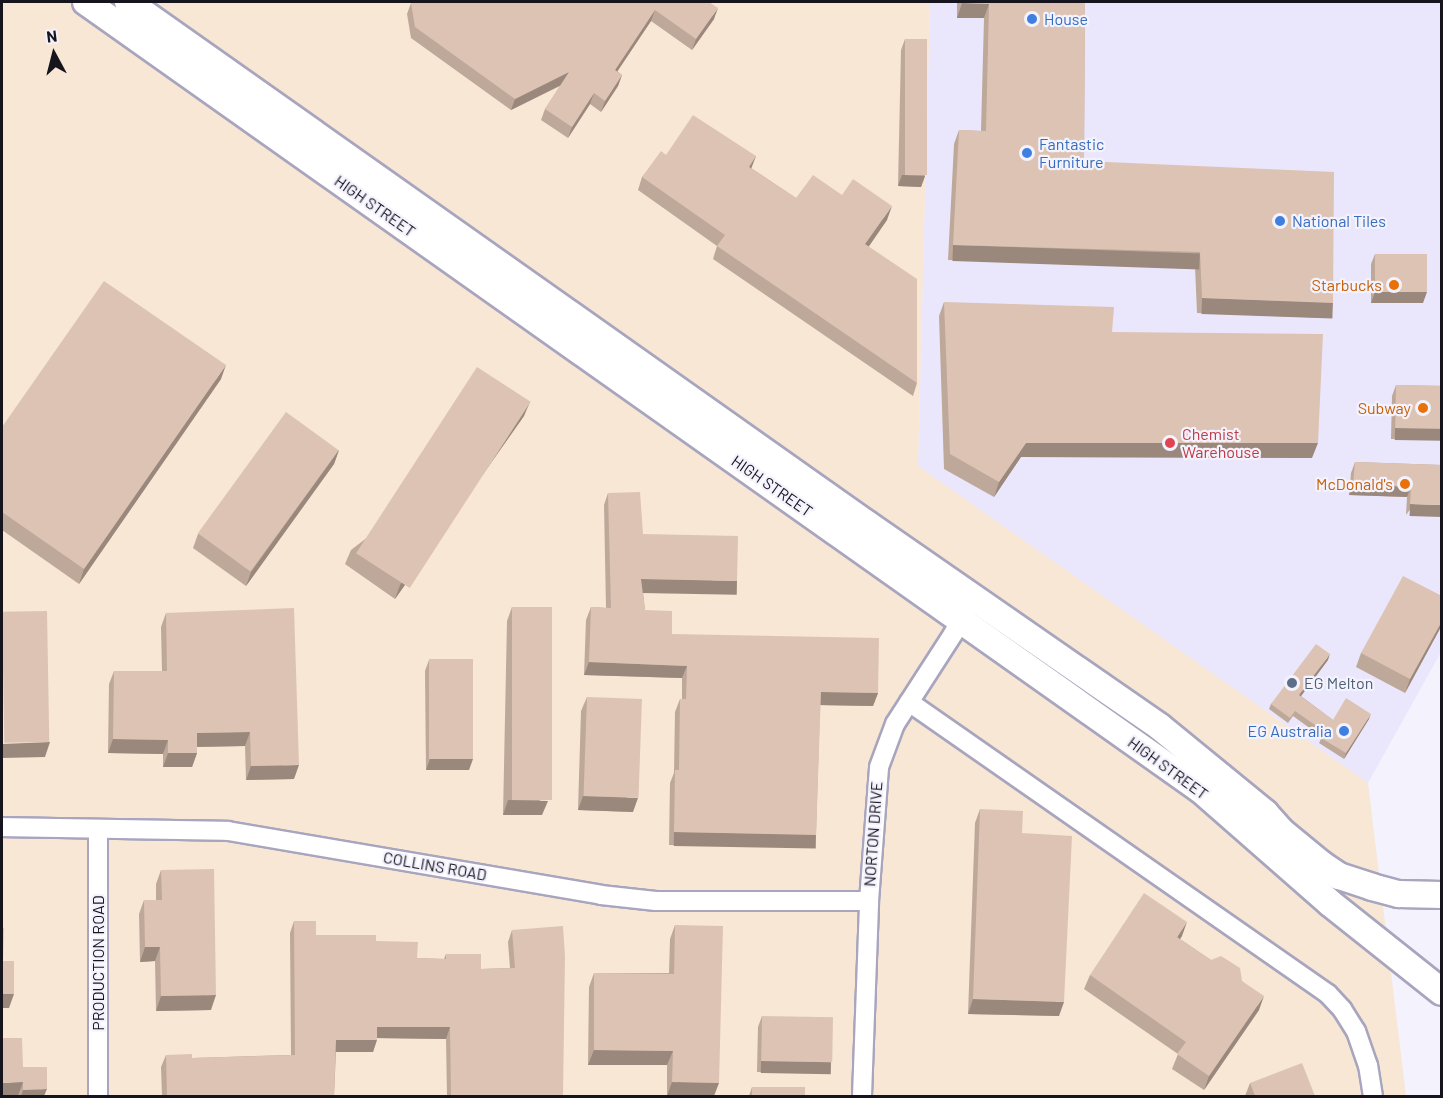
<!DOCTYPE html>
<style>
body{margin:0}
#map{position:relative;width:1443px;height:1098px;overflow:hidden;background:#f3f2fd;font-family:Barlow,sans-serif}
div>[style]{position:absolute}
.built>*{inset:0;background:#eae7fc}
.industrial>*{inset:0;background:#f7e7d4}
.roads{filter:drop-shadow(2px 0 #a8a5be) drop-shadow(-2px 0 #a8a5be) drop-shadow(0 2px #a8a5be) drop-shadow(0 -2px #a8a5be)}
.minor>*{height:18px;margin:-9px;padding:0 9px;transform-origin:9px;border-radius:9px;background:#fff}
.secondary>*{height:26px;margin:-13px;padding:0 13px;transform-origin:13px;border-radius:13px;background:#fff}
.wall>*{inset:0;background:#bea89a}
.shaded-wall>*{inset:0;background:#9b887d;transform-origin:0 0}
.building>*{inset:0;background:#ddc3b3;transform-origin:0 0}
.dots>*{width:16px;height:16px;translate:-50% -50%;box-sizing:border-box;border:3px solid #f3f2fd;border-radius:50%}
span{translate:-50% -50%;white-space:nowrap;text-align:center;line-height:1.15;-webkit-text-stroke:4.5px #f3f2fd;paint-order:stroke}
.shop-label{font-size:16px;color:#366cbe}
.left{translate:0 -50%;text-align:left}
.right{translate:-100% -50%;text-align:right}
.street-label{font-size:16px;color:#16151e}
.food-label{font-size:16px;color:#c56008}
.health-label{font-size:16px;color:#be3a42}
.service-label{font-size:16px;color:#4e5e75}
.frame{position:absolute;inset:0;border:3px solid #16151e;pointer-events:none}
.north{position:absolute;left:24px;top:24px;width:60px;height:60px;-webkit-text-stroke:4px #f3f2fd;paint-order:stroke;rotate:353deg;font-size:16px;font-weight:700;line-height:24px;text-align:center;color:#16151e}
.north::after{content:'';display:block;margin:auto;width:21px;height:27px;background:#16151e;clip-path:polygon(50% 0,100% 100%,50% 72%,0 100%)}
</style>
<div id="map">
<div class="built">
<i style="clip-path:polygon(930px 2px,1441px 2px,1441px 652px,1368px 783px,918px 466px)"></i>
</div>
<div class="industrial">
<i style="clip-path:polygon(2px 2px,930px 2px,918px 466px,1368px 783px,1406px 1096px,2px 1096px)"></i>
</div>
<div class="roads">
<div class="minor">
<i style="left:909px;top:702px;width:511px;rotate:34.87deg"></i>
<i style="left:1328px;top:994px;width:21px;rotate:47deg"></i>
<i style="left:1342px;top:1009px;width:26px;rotate:58deg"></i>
<i style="left:1356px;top:1031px;width:36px;rotate:71deg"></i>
<i style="left:1368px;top:1065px;width:31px;rotate:81deg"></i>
<i style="left:2px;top:827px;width:226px;rotate:1deg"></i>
<i style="left:228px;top:831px;width:378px;rotate:9.7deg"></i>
<i style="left:601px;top:895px;width:55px;rotate:6.2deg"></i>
<i style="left:656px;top:901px;width:213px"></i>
<i style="left:98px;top:1096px;width:266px;rotate:-90deg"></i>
<i style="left:862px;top:1096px;width:195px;rotate:-87.9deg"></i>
<i style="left:869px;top:901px;width:134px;rotate:-85.7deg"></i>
<i style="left:879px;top:767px;width:46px;rotate:-69.6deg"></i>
<i style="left:895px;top:724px;width:107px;rotate:-57.2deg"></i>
<i style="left:953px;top:634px;width:27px;rotate:-62deg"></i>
</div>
<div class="secondary">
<i style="left:86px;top:2px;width:1365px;rotate:35.25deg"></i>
<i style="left:1201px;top:790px;width:171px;rotate:41.2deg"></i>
<i style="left:1330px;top:903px;width:143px;rotate:38.5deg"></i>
<i style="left:128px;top:2px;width:905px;rotate:35.24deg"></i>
<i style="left:867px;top:524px;width:356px;rotate:34.7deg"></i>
<i style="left:1160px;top:727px;width:136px;rotate:39.3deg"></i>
<i style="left:1265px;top:813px;width:24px;rotate:48deg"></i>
<i style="left:1281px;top:831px;width:52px;rotate:39.5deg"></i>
<i style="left:1321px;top:864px;width:22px;rotate:34deg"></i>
<i style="left:1339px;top:876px;width:35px;rotate:18deg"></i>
<i style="left:1372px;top:887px;width:28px;rotate:15deg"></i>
<i style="left:1399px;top:894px;width:43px;rotate:1.3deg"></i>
</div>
</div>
<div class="wall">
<i style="clip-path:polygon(709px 2px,714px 19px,692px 50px,651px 21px,617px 71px,622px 75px,618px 86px,601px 112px,590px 104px,568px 138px,541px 120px,545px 109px,560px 86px,511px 110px,411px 38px,407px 14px,411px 3px)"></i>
<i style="clip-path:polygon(957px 2px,1085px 2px,1084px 161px,1333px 303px,1328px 318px,1197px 313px,1195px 267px,948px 260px,954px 144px,959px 130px,981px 131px,984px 18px,957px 18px)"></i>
<i style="clip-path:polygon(905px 39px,925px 176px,921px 187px,898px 186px,901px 50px)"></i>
<i style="clip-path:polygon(666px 155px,756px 156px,751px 168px,796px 198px,842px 195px,887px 220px,868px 246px,917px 383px,913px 396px,713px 259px,717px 246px,638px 190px,642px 177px)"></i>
<i style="clip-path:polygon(1375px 254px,1423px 303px,1371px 303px,1371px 264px)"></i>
<i style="clip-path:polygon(944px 302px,1112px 332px,1312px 458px,1021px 457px,994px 497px,944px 469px,939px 316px)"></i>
<i style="clip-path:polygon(221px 379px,79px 584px,2px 530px,2px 427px)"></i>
<i style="clip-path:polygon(1396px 385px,1442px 386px,1442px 440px,1391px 439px,1392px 396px)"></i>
<i style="clip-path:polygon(524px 416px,395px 599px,345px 564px,351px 550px)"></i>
<i style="clip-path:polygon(339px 450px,334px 464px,246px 586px,193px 548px,198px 534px)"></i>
<i style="clip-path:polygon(1355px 462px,1442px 465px,1406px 515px,1407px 497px,1349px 495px,1351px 473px)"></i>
<i style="clip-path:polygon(608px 493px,643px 534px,733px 594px,643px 592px,645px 610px,672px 634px,878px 693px,873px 706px,820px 705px,816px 835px,812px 847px,669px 845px,670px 783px,674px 773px,675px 712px,680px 699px,682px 699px,682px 678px,584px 675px,586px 620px,591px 607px,606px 608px,604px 505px)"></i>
<i style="clip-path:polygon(1442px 596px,1442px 625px,1405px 693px,1356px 667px,1361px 653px)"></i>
<i style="clip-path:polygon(512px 607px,542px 815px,503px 815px,507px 621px)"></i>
<i style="clip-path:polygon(166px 613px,294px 779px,246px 780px,245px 746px,197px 747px,197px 753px,192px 767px,163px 767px,163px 754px,108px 753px,109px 684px,114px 671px,162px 671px,161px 627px)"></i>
<i style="clip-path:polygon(429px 660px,469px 770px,426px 770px,425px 671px)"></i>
<i style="clip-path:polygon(1328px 660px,1301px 696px,1333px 720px,1369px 719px,1344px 759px,1319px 743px,1322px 737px,1293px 716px,1288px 723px,1269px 709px,1271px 704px)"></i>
<i style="clip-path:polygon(587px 697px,633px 812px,578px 810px,581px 711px)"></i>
<i style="clip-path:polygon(980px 809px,1022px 833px,1059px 1016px,968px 1014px,975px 823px)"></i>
<i style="clip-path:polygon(161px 870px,211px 1010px,156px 1011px,155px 961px,140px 962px,139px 914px,144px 900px,156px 900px,156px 884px)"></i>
<i style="clip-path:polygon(294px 921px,316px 935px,376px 941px,417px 958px,444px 959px,446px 954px,481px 969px,510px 968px,508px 942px,512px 930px,563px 1096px,447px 1096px,446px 1039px,377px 1038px,373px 1052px,336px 1052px,334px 1096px,162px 1096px,161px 1067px,166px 1055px,192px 1058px,291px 1055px,290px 933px)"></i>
<i style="clip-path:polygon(675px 925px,719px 1083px,667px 1096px,667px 1065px,588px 1065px,589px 987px,594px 973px,669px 973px,670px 939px)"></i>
<i style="clip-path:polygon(1182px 936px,1180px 939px,1242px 981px,1259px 1010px,1204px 1090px,1172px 1069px,1178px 1054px,1084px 989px,1090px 975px)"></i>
<i style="clip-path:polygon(762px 1016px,831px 1062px,827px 1073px,757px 1072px,758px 1027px)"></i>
<i style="clip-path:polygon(23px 1067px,44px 1096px,2px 1096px)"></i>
<i style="clip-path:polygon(1250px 1083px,1315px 1096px,1245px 1096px)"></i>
<i style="clip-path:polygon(752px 1087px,805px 1096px,749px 1096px)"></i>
</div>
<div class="shaded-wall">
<i style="clip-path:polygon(962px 3px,989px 4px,984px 18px,957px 18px)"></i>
<i style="clip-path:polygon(718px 8px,714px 19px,692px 50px,696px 39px)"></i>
<i style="clip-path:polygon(655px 10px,651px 21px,611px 81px,615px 70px)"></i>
<i style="clip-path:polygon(569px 72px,565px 83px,511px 110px,515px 99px)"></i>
<i style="clip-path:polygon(622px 75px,618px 86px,601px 112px,605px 101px)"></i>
<i style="clip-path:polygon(594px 93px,590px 104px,568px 138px,572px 127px)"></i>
<i style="clip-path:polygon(756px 156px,751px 169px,749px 167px)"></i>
<i style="clip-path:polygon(902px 175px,925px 176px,921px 187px,898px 186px)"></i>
<i style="clip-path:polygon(892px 206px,887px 220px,861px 258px,865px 244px)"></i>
<i style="left:953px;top:245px;width:247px;height:16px;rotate:2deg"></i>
<i style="clip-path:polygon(1375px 292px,1427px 292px,1423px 303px,1371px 303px)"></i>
<i style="left:1202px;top:298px;width:131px;height:16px;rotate:2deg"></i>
<i style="clip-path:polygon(226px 365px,221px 379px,79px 584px,84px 569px)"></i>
<i style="clip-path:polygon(530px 402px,524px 416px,395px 599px,400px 585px)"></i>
<i style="left:1395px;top:428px;width:47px;height:12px;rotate:1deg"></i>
<i style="clip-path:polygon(1026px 443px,1318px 443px,1312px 458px,1021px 457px,994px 497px,999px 482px)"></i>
<i style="clip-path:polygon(339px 450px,334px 464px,246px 586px,251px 572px)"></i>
<i style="clip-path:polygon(1353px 484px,1411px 487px,1407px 497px,1349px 495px)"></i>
<i style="left:1410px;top:504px;width:32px;height:12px;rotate:2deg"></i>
<i style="left:641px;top:579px;width:96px;height:14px;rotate:1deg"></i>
<i style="clip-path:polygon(1442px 621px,1442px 625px,1405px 693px,1410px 679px)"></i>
<i style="clip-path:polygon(1330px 654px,1328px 660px,1298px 700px,1299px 695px)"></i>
<i style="clip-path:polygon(589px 662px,687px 666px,682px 678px,584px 675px)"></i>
<i style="clip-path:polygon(821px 692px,878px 693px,873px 706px,816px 705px)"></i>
<i style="clip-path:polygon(1371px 714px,1369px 719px,1344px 759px,1346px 753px)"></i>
<i style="clip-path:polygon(250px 732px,245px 746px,192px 747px,197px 733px)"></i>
<i style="clip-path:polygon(113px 739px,168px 740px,163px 754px,108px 753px)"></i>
<i style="clip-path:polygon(50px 742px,45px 757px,2px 758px,2px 744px)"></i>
<i style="clip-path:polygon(168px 753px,197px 753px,192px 767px,163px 767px)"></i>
<i style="clip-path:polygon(430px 759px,473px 759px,469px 770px,426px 770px)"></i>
<i style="clip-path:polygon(299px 765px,294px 779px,246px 780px,251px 766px)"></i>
<i style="clip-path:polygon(583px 796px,638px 798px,633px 812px,578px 810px)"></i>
<i style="clip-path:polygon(508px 800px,548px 801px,542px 815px,503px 815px)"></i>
<i style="left:674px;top:832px;width:142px;height:14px;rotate:1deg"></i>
<i style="clip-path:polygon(1187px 922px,1182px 936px,1172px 951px,1177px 937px)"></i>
<i style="clip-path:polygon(145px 947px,160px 947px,155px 961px,140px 962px)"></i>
<i style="clip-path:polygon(2px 994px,14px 994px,9px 1008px,2px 1008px)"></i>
<i style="clip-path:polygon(216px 995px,211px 1010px,156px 1011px,161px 996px)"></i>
<i style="clip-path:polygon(1264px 996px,1259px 1010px,1204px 1090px,1209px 1076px)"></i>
<i style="clip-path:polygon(973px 999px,1064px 1002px,1059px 1016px,968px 1014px)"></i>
<i style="clip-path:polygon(377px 1027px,450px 1027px,446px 1039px,373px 1038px)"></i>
<i style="clip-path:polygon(336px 1040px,377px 1040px,373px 1052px,331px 1052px)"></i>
<i style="clip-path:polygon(594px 1050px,673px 1051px,667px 1065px,588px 1065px)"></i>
<i style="left:761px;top:1061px;width:70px;height:12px;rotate:1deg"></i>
<i style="clip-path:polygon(23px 1082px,18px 1096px,2px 1096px,2px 1083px)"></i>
<i style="clip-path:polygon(672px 1082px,719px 1083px,714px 1096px,667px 1096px)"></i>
<i style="clip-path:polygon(47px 1089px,44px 1096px,21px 1096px,23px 1090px)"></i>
</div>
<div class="building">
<i style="clip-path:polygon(412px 2px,709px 2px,718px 8px,696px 39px,655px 10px,615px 70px,622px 75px,605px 101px,594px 93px,572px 127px,545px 109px,569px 72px,515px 99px,415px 27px,411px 3px)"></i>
<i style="clip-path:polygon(962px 2px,1085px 2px,1084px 161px,1334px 172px,1333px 303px,1202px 298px,1200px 252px,953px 245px,959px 130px,986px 131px,989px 4px,962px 3px)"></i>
<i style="left:905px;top:39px;width:22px;height:136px"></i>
<i style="clip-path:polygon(693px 115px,756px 156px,749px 167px,796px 198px,813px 175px,842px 195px,853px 179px,892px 206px,865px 244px,917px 279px,917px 383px,717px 246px,725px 235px,642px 177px,661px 151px,666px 155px)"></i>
<i style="left:1375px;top:254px;width:52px;height:38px"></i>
<i style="clip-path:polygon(104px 281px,226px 365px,84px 569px,2px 512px,2px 427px)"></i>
<i style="clip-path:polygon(944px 302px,1114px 307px,1112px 332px,1323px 334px,1318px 443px,1026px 443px,999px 482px,950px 454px)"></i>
<i style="left:477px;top:367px;width:64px;height:222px;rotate:33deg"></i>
<i style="left:1396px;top:385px;width:46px;height:43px;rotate:1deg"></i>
<i style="left:286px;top:412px;width:65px;height:150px;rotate:36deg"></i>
<i style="clip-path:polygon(1355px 462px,1442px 465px,1442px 505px,1410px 504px,1411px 487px,1353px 484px)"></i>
<i style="clip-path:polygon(640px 492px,643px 534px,738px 536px,737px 581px,641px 579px,645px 610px,672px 611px,672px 634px,879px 638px,878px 693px,821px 692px,816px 835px,674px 832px,675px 770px,679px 770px,680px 699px,686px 699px,687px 666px,589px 662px,591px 607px,611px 608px,608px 493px)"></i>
<i style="clip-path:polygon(1403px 576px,1442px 596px,1442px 621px,1410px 679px,1361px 653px)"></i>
<i style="left:512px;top:607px;width:40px;height:193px"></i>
<i style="clip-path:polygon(294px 608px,299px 765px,251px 766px,250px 732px,197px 733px,197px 753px,168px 753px,168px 740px,113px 739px,114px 671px,167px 671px,166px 613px)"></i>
<i style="left:47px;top:611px;width:131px;height:45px;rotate:89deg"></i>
<i style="clip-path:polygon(1316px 644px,1330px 654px,1299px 695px,1333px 720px,1346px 698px,1371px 714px,1346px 753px,1321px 738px,1325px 732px,1295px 711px,1290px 718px,1271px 704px)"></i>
<i style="left:473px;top:659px;width:100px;height:44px;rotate:90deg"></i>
<i style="left:587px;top:697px;width:55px;height:99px;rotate:2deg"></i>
<i style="clip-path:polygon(980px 809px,1023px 811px,1022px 833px,1072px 836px,1064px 1002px,973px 999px)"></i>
<i style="clip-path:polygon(214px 869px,216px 995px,161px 996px,160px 947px,145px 947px,144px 900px,162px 900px,161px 870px)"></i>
<i style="clip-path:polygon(1144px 893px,1187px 922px,1177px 937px,1211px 960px,1221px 956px,1240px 968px,1242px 981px,1264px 996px,1209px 1076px,1177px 1054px,1186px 1042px,1090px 975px)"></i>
<i style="clip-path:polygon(294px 921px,316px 921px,316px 935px,376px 935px,376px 941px,418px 942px,417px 958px,446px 959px,446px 954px,481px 954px,481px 969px,515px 968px,512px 930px,563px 926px,565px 956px,563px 1096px,451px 1096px,450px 1027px,377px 1027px,377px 1040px,336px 1040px,334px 1096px,167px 1096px,166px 1055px,192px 1054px,192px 1058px,295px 1055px)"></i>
<i style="clip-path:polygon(675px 925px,723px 926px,719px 1083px,672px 1082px,673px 1051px,594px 1050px,594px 973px,674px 974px)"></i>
<i style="clip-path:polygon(2px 928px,4px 928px,3px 961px,14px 961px,14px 994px,2px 994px)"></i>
<i style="left:762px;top:1016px;width:71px;height:45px;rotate:1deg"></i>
<i style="clip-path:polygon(2px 1038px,22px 1038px,23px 1067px,47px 1067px,47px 1089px,23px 1090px,23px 1082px,2px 1083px)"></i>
<i style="clip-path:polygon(1302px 1063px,1315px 1096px,1255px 1096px,1250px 1083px)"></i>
<i style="left:752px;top:1087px;width:53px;height:9px"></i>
</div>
<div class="dots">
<i style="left:1032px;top:19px;background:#3f7fe0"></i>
<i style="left:1027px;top:153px;background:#3f7fe0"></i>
<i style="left:1280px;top:221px;background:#3f7fe0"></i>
<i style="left:1394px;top:285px;background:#e8710a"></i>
<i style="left:1423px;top:408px;background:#e8710a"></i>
<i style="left:1170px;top:443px;background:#e0444e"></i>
<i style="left:1405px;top:484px;background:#e8710a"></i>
<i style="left:1292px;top:683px;background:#5c6f8a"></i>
<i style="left:1344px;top:731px;background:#3f7fe0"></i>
</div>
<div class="shop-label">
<span class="left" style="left:1044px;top:19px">House</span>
<span class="left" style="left:1039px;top:153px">Fantastic<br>Furniture</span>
<span class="left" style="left:1292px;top:221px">National Tiles</span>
<span class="right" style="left:1332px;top:731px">EG Australia</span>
</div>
<div class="street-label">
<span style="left:375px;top:206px;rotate:35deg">HIGH STREET</span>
<span style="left:772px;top:486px;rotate:35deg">HIGH STREET</span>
<span style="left:1168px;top:768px;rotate:36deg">HIGH STREET</span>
<span style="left:873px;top:834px;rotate:-86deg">NORTON DRIVE</span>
<span style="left:435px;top:866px;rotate:10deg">COLLINS ROAD</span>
<span style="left:98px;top:963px;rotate:-90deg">PRODUCTION ROAD</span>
</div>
<div class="food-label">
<span class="right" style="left:1382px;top:285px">Starbucks</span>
<span class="right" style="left:1411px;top:408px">Subway</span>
<span class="right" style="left:1393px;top:484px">McDonald's</span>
</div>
<div class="health-label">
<span class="left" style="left:1182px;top:443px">Chemist<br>Warehouse</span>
</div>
<div class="service-label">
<span class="left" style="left:1304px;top:683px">EG Melton</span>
</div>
<div class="frame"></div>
<div class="north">N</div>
</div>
